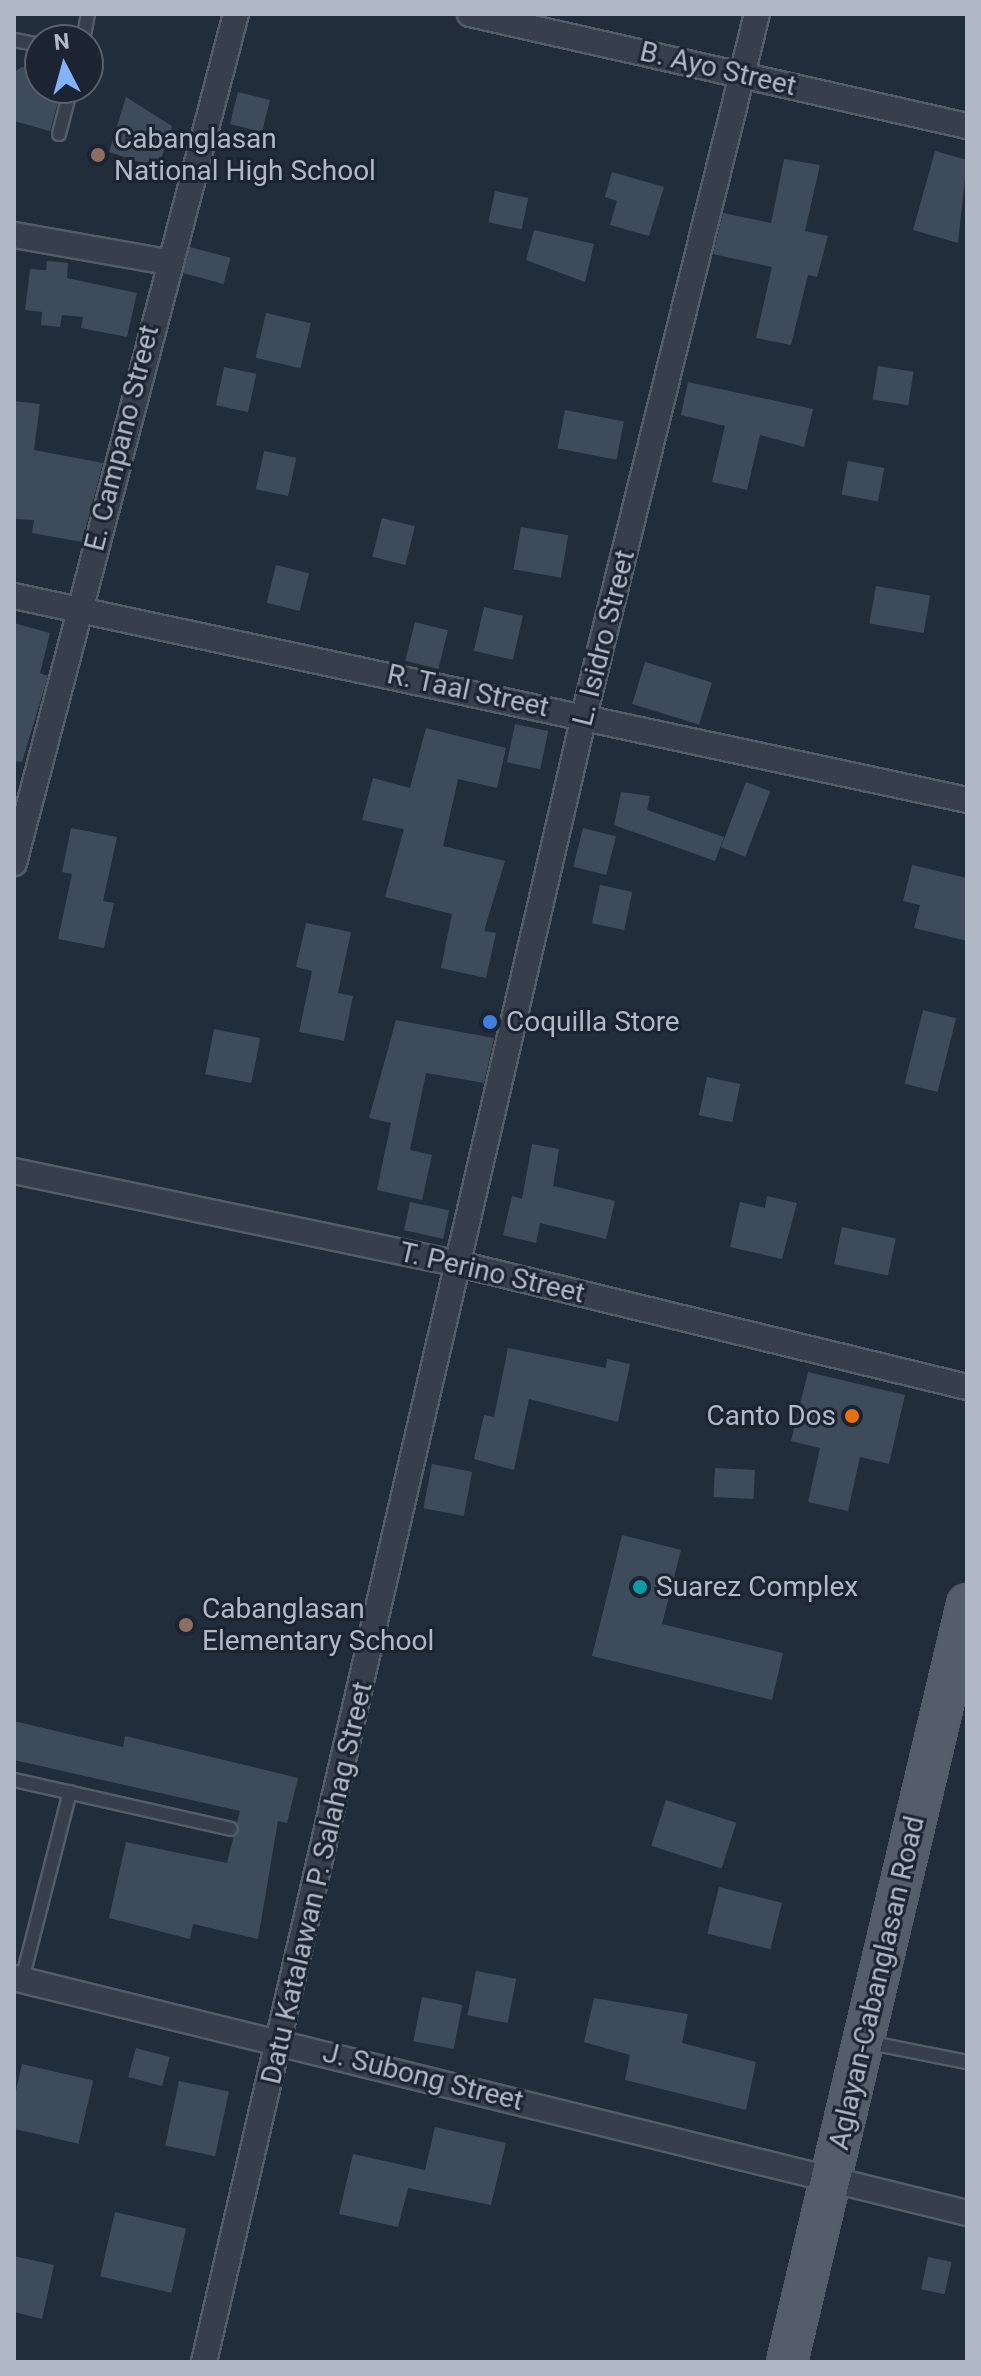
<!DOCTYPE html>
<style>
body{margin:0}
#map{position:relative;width:981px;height:2376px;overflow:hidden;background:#222d3b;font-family:Roboto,sans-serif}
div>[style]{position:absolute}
.building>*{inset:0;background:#3e4b5b;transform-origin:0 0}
.roads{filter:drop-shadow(2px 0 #545c69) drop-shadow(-2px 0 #545c69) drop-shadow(0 2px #545c69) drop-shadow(0 -2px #545c69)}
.service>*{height:12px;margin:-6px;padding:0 6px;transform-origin:6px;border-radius:6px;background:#363f4b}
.minor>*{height:24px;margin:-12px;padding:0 12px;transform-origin:12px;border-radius:12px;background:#363f4b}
.primary>*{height:38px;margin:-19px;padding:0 19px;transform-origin:19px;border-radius:19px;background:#545e6b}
.dots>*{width:22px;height:22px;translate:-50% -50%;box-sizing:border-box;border:4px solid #1b2430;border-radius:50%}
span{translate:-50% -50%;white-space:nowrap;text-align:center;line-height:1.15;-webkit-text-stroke:6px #1b2430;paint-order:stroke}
.street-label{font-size:28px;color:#b1b9c7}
.poi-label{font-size:28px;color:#b1b9c7}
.left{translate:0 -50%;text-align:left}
.right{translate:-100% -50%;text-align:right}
.frame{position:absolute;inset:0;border:16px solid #b1b9c7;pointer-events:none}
.north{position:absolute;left:24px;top:24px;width:80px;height:80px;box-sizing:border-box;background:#1b2430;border:2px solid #57606c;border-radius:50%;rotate:354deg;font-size:22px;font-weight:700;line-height:32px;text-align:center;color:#b1b9c7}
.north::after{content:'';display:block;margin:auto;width:28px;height:36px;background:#84b2f9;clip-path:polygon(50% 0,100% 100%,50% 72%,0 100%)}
</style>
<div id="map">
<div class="building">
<i style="clip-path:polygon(22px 67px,40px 73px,40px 88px,62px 88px,50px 131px,14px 121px,14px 72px)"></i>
<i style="left:238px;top:92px;width:33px;height:33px;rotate:14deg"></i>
<i style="clip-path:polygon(126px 97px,172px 126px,158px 168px,109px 152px)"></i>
<i style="clip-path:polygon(935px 151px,967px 160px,958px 243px,913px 230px)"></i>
<i style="clip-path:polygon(784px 159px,820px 165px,805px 231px,828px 236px,817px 277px,808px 275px,791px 345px,756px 338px,772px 267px,713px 254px,723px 213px,771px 223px)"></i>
<i style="clip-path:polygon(612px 172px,664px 187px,649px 236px,610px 225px,617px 201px,605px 197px)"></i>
<i style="left:495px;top:191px;width:34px;height:32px;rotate:12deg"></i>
<i style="clip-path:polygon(534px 230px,594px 244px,585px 282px,526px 260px)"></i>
<i style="left:190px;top:247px;width:42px;height:27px;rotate:15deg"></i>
<i style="clip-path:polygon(47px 261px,68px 263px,67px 278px,137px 293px,127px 337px,81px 328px,83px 317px,62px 315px,60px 327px,41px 325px,42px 312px,25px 310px,30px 269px,46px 270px)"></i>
<i style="left:266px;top:313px;width:46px;height:46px;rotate:13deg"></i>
<i style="left:878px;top:366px;width:36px;height:34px;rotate:9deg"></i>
<i style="left:224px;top:367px;width:33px;height:39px;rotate:12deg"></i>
<i style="clip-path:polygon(688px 382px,813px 409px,804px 447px,760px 435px,747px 490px,712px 482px,725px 426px,681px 415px)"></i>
<i style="clip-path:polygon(14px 401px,40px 404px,34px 450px,103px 463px,82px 542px,32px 533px,34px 520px,14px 519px)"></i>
<i style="left:565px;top:410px;width:60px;height:39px;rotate:11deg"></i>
<i style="left:264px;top:451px;width:33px;height:39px;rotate:12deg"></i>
<i style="left:848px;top:461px;width:37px;height:34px;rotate:11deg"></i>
<i style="left:382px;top:518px;width:34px;height:40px;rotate:14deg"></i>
<i style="left:521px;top:527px;width:48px;height:43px;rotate:10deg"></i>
<i style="left:276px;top:565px;width:34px;height:39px;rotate:14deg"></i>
<i style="left:876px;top:586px;width:55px;height:38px;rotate:10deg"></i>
<i style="left:484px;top:607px;width:40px;height:45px;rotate:13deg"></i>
<i style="left:415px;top:622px;width:34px;height:40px;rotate:14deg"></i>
<i style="clip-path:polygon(14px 623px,50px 633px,40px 673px,48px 676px,22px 762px,14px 761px)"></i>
<i style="left:645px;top:662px;width:70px;height:44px;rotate:17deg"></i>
<i style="left:515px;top:724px;width:34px;height:39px;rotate:12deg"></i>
<i style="clip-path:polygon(426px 728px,506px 748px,497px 788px,458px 779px,443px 846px,505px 861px,484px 931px,496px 933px,486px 978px,441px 968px,452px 914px,385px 897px,404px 829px,362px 820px,373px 778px,410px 788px)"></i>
<i style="left:746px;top:782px;width:26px;height:70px;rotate:21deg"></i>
<i style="clip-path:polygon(621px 792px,650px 796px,647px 810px,724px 837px,715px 861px,614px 825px)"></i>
<i style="clip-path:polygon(71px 828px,117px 837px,103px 901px,114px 903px,104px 948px,58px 939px,72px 874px,62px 872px)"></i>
<i style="left:583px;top:828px;width:34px;height:40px;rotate:14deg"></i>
<i style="clip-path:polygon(912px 865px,967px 878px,967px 941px,914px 928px,920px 905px,903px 901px)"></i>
<i style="left:600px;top:885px;width:33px;height:39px;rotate:12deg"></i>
<i style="clip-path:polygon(306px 923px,351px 932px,338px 993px,353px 996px,344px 1041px,299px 1032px,312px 971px,296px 967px)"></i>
<i style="left:923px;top:1010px;width:34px;height:76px;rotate:14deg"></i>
<i style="clip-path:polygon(396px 1020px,494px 1038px,484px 1083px,426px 1073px,410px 1150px,432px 1155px,422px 1200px,377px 1190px,391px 1123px,369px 1118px)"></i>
<i style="left:214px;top:1029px;width:47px;height:46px;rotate:11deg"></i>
<i style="left:707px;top:1077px;width:34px;height:39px;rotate:12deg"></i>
<i style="clip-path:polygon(532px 1144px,559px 1149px,553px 1186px,615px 1201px,606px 1239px,540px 1223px,536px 1243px,503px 1235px,512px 1196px,522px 1199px)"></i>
<i style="clip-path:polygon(767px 1196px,797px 1203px,782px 1259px,730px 1247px,740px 1202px,765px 1208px)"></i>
<i style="left:410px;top:1202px;width:40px;height:29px;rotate:12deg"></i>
<i style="left:842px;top:1227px;width:55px;height:38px;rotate:12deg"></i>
<i style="clip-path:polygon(508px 1348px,606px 1368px,607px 1359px,630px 1364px,618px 1422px,529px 1399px,514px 1470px,474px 1459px,484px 1415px,494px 1417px)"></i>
<i style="clip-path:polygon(808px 1372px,905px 1395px,889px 1464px,860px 1457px,848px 1511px,808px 1502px,820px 1448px,791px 1441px)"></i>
<i style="left:432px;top:1464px;width:41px;height:45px;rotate:11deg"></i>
<i style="left:715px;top:1468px;width:40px;height:29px;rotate:3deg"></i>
<i style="clip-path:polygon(622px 1535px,681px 1550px,662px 1624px,783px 1653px,772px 1700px,592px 1656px)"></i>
<i style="clip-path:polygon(14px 1721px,123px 1747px,125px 1736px,298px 1778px,287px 1823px,278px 1821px,258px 1939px,193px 1924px,190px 1939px,109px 1918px,126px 1842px,227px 1863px,240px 1811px,14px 1760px)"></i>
<i style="left:666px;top:1800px;width:74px;height:48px;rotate:18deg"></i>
<i style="left:719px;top:1887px;width:65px;height:48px;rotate:14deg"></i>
<i style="left:476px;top:1971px;width:41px;height:45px;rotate:11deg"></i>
<i style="left:422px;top:1997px;width:41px;height:45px;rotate:11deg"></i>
<i style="clip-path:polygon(594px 1998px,688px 2014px,682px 2043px,756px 2062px,746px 2110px,625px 2080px,630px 2055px,584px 2042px)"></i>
<i style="left:136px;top:2048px;width:35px;height:30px;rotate:15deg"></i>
<i style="left:22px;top:2064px;width:73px;height:65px;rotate:13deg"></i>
<i style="left:179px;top:2081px;width:51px;height:66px;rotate:12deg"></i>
<i style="clip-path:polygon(435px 2127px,506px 2143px,491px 2205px,408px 2188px,398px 2227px,339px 2214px,353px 2154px,425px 2170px)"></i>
<i style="left:115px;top:2212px;width:73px;height:66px;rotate:13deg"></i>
<i style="clip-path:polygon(14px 2256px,54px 2265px,42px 2319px,14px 2312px)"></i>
<i style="left:928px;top:2257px;width:24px;height:33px;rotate:12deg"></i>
</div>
<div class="roads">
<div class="service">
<i style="left:14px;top:40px;width:26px;rotate:11deg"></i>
<i style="left:83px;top:40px;width:26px;rotate:-79deg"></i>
<i style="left:59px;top:134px;width:48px;rotate:-75.4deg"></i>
<i style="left:14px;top:1780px;width:222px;rotate:12.7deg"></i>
<i style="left:22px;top:1980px;width:194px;rotate:-75.7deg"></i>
<i style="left:866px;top:2042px;width:103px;rotate:11.2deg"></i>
</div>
<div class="minor">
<i style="left:470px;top:14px;width:509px;rotate:12.7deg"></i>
<i style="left:14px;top:235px;width:155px;rotate:10deg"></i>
<i style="left:14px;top:596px;width:975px;rotate:12.08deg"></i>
<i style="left:14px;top:863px;width:878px;rotate:-75.35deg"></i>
<i style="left:14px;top:1171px;width:455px;rotate:11.8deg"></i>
<i style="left:459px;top:1264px;width:523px;rotate:13.61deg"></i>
<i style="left:14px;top:1978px;width:982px;rotate:13.85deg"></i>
<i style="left:204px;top:2362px;width:1689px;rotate:-77deg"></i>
<i style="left:584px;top:716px;width:723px;rotate:-76.16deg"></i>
</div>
<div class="primary">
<i style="left:787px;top:2362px;width:779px;rotate:-76.64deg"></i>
</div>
</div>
<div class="dots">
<i style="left:98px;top:155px;background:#8d6e63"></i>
<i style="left:490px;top:1022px;background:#3f7fe0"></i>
<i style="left:852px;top:1416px;background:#e8710a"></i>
<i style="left:640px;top:1587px;background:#0f9aa8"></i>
<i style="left:186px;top:1625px;background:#8d6e63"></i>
</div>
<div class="street-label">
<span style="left:718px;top:69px;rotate:13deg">B. Ayo Street</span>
<span style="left:122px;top:438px;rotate:-76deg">E. Campano Street</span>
<span style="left:604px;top:638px;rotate:-76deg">L. Isidro Street</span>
<span style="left:468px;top:691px;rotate:12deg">R. Taal Street</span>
<span style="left:492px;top:1273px;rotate:13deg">T. Perino Street</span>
<span style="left:317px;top:1883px;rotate:-77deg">Datu Katalawan P. Salahag Street</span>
<span style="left:877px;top:1983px;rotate:-77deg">Aglayan-Cabanglasan Road</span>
<span style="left:423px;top:2077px;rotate:14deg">J. Subong Street</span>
</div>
<div class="poi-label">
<span class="left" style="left:114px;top:155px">Cabanglasan<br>National High School</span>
<span class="left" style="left:506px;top:1022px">Coquilla Store</span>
<span class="right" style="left:836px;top:1416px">Canto Dos</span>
<span class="left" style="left:656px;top:1587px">Suarez Complex</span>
<span class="left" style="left:202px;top:1625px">Cabanglasan<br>Elementary School</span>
</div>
<div class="frame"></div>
<div class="north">N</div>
</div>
